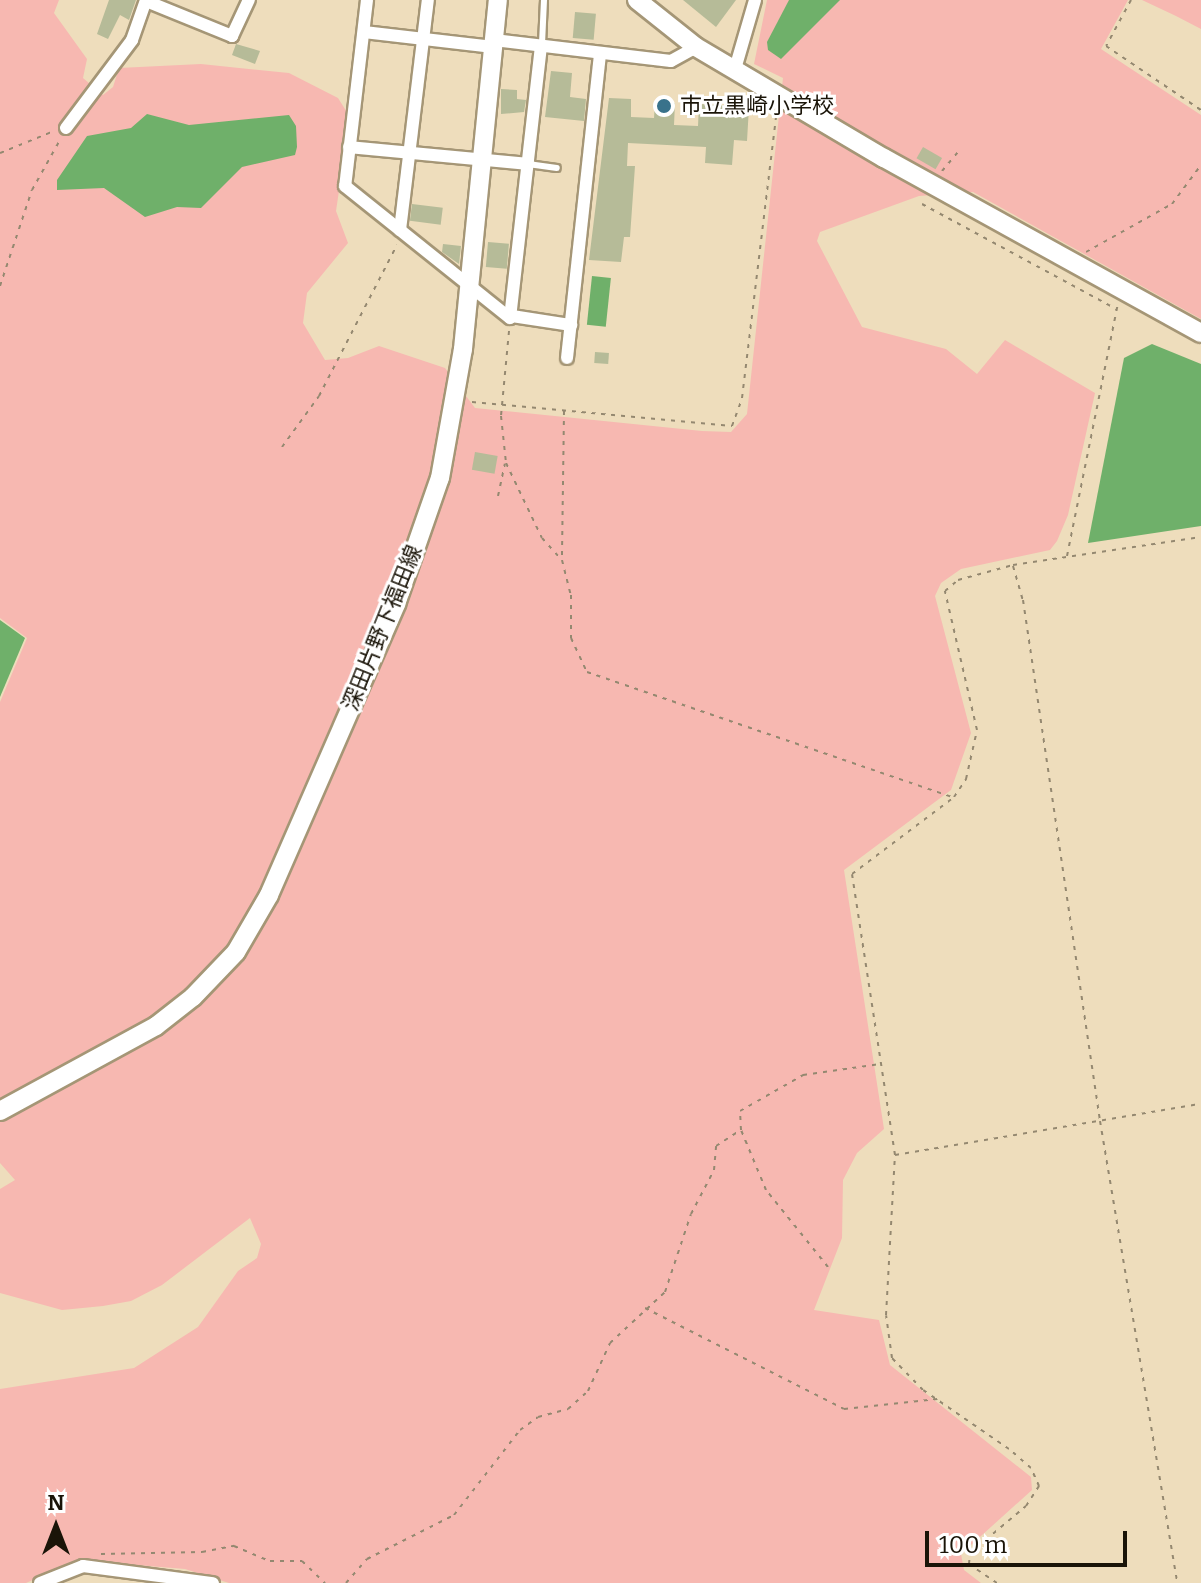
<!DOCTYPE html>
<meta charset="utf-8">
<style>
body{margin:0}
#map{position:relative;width:1201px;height:1583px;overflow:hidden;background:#eeddbc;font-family:Bitter,"Noto Sans JP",serif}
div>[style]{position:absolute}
.green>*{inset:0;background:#f7b8b1}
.water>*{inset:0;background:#6fb06a;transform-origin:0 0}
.building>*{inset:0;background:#b6bb98;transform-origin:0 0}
.path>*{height:2px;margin-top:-1px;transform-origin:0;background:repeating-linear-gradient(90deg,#948870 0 4px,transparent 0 10px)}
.roads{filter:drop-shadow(2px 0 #a59676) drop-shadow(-2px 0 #a59676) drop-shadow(0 2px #a59676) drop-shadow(0 -2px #a59676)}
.lane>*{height:6px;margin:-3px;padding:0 3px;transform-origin:3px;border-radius:3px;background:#fff}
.street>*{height:12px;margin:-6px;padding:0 6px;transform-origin:6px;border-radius:6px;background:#fff}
.secondary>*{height:18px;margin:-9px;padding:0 9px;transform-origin:9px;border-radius:9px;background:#fff}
.dots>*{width:22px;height:22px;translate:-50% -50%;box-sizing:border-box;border:4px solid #fff;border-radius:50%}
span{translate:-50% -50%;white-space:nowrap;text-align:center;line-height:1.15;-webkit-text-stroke:6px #fff;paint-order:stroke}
.poi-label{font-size:22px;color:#1a1408}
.left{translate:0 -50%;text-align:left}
.street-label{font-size:22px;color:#1a1408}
.north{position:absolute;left:16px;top:1487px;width:80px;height:80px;-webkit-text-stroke:6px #fff;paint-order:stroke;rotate:0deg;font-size:22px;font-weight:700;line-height:32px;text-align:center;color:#1a1408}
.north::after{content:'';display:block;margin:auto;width:28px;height:36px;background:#1a1408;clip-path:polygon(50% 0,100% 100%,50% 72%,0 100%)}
.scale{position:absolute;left:925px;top:1531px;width:202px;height:36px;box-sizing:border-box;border:4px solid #1a1408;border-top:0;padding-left:10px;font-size:24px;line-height:28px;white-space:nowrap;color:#1a1408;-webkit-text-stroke:6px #fff;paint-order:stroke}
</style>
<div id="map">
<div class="green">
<i style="clip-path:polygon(0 0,59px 0,54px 13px,87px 59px,83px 78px,103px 95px,113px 87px,119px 68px,201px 64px,289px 73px,338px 98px,350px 117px,336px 211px,348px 243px,307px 293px,303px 323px,325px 360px,348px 358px,379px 346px,445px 368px,475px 408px,702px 431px,731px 432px,747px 414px,783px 78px,754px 64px,767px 0,1128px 0,1101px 49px,1201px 115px,1201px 319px,973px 192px,919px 196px,820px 232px,817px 241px,862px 327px,946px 349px,977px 374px,1005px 340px,1095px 393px,1068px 515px,1057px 541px,1050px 550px,961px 569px,941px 583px,935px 596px,971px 733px,951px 790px,844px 870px,884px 1129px,857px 1153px,843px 1180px,842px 1238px,814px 1310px,879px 1320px,890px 1365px,1031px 1477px,1032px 1490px,961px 1554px,964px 1570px,981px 1583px,229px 1583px,185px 1569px,100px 1562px,57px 1569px,26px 1583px,0 1583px,0 1389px,134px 1368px,198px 1327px,238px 1271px,257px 1258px,261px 1244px,250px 1218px,162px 1285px,131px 1301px,103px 1306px,62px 1310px,0 1293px,0 1189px,15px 1180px,0 1163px,0 702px,27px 638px,0 618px)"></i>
<i style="clip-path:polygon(1142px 0,1201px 0,1201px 29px,1176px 16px)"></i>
</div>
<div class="water">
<i style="clip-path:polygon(789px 0,840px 0,781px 59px,768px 50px,767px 42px)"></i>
<i style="clip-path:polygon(147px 114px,189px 125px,289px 115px,296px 126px,297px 147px,295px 155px,242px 167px,201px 208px,177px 207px,145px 217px,104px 188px,57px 190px,57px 180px,87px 136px,131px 128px)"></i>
<i style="left:592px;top:276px;width:19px;height:49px;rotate:6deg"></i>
<i style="clip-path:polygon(1152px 344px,1201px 364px,1201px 526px,1088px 543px,1124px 358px)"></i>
<i style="clip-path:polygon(0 620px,25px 638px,0 697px)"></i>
</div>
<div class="building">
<i style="clip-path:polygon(109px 0,136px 0,129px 20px,120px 15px,108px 39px,97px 34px)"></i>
<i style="clip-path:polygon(683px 0,736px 0,716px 27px)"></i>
<i style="left:575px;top:12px;width:21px;height:26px;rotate:5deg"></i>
<i style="clip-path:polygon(236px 44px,260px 51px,255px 64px,232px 55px)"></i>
<i style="clip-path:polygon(551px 71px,572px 73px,570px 97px,586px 99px,584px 121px,545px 117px)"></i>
<i style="clip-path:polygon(501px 89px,517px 90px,517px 99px,526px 100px,524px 112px,501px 114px)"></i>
<i style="clip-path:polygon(609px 98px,631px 99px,631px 117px,654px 118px,655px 102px,675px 103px,674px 125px,698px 126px,699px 104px,749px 107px,747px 141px,734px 140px,732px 165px,705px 163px,706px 147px,628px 143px,627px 166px,635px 166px,630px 237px,624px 237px,621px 262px,589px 260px)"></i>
<i style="left:923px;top:147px;width:22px;height:13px;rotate:30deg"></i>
<i style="left:412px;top:204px;width:31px;height:17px;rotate:7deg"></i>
<i style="left:488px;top:242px;width:21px;height:25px;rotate:5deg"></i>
<i style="clip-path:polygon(443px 244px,461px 246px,459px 264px,442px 252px)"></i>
<i style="left:595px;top:352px;width:14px;height:11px;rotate:4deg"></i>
<i style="left:475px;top:452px;width:23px;height:18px;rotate:10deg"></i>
</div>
<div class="path">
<i style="left:1131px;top:0;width:52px;rotate:118.5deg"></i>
<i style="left:1106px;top:46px;width:115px;rotate:34deg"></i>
<i style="left:0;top:153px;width:58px;rotate:-22.2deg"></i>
<i style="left:942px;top:171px;width:26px;rotate:-50deg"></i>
<i style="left:922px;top:204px;width:221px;rotate:28.4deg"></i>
<i style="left:1086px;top:252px;width:98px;rotate:-29.2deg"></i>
<i style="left:1172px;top:204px;width:49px;rotate:-53.4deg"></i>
<i style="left:0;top:286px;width:101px;rotate:-71.6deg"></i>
<i style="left:32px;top:190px;width:57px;rotate:-60.8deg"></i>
<i style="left:509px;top:331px;width:85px;rotate:95.4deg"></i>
<i style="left:501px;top:416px;width:47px;rotate:83.9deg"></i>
<i style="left:506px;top:463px;width:83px;rotate:64.4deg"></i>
<i style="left:542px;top:538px;width:28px;rotate:48deg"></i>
<i style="left:472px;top:402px;width:261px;rotate:5.3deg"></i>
<i style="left:732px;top:426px;width:30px;rotate:-70deg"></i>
<i style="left:742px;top:398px;width:285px;rotate:-83.1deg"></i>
<i style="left:564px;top:411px;width:149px;rotate:90.8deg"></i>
<i style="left:562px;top:560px;width:36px;rotate:76deg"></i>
<i style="left:571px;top:595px;width:43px;rotate:90deg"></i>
<i style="left:571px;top:638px;width:38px;rotate:65deg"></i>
<i style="left:587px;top:672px;width:387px;rotate:18.9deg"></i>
<i style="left:282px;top:447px;width:63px;rotate:-54deg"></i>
<i style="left:319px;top:396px;width:170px;rotate:-62.7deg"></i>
<i style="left:498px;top:496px;width:33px;rotate:-78deg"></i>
<i style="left:1067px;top:556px;width:257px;rotate:-78.6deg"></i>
<i style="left:1013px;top:566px;width:35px;rotate:74deg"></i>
<i style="left:1023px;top:600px;width:527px;rotate:81.59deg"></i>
<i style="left:1100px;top:1121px;width:468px;rotate:80.5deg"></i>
<i style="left:895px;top:1155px;width:310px;rotate:-9.5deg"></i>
<i style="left:828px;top:1267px;width:99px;rotate:-128.8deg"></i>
<i style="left:766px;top:1190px;width:65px;rotate:-112.6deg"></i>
<i style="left:741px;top:1130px;width:19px;rotate:-93deg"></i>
<i style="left:740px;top:1111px;width:73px;rotate:-29.7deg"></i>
<i style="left:803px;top:1075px;width:78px;rotate:-8.1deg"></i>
<i style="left:645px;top:1308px;width:223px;rotate:26.9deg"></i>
<i style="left:844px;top:1409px;width:94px;rotate:-6.1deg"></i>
<i style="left:101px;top:1554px;width:101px;rotate:-1.1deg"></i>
<i style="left:202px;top:1552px;width:33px;rotate:-11deg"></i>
<i style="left:234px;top:1546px;width:39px;rotate:23deg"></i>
<i style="left:270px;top:1561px;width:32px"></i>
<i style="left:302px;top:1561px;width:32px;rotate:44deg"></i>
<i style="left:346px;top:1583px;width:32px;rotate:-49deg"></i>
<i style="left:367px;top:1559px;width:97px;rotate:-26.8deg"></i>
<i style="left:454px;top:1515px;width:108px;rotate:-52.2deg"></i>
<i style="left:520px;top:1430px;width:22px;rotate:-36deg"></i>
<i style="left:538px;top:1417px;width:31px;rotate:-15deg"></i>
<i style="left:568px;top:1409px;width:27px;rotate:-42deg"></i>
<i style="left:588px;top:1391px;width:53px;rotate:-65.4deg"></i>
<i style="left:610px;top:1343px;width:75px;rotate:-42.8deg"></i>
<i style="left:665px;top:1292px;width:82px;rotate:-71.6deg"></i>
<i style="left:691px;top:1214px;width:50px;rotate:-62.4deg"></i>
<i style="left:714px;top:1170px;width:24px;rotate:-85deg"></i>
<i style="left:716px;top:1146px;width:30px;rotate:-33deg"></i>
<i style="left:997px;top:1583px;width:34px;rotate:-146deg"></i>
<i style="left:969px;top:1564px;width:11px;rotate:-85deg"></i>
<i style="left:970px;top:1553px;width:73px;rotate:-40deg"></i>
<i style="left:1026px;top:1506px;width:24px;rotate:-57deg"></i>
<i style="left:1039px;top:1486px;width:20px;rotate:-114deg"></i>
<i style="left:1031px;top:1468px;width:29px;rotate:-139deg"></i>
<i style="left:1009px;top:1449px;width:104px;rotate:-145.5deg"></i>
<i style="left:923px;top:1390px;width:45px;rotate:-134.1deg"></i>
<i style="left:892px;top:1358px;width:43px;rotate:-97.9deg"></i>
<i style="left:886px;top:1315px;width:160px;rotate:-86.8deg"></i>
<i style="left:895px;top:1155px;width:284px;rotate:-98.7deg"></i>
<i style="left:852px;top:874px;width:128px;rotate:-37deg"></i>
<i style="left:954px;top:797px;width:22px;rotate:-56deg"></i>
<i style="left:966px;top:779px;width:50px;rotate:-77.3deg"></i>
<i style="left:977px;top:730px;width:143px;rotate:-103deg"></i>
<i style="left:945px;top:591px;width:17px;rotate:-40deg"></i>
<i style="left:958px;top:580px;width:57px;rotate:-15.3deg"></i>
<i style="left:1013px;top:565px;width:190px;rotate:-8.5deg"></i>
</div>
<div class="roads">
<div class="lane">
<i style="left:542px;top:44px;width:44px;rotate:-87.4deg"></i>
<i style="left:528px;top:164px;width:29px;rotate:8deg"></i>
</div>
<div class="street">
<i style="left:367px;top:0;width:187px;rotate:96.7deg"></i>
<i style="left:345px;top:186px;width:211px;rotate:38.7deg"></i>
<i style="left:510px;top:318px;width:274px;rotate:-83.5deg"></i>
<i style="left:146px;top:1px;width:93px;rotate:22.1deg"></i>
<i style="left:232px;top:36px;width:40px;rotate:-65deg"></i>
<i style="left:364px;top:32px;width:130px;rotate:6.6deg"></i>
<i style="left:494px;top:40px;width:178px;rotate:6.8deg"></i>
<i style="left:671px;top:61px;width:29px;rotate:-29deg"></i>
<i style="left:735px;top:69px;width:72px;rotate:-73.8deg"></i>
<i style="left:66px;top:128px;width:110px;rotate:-53.1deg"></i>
<i style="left:132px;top:40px;width:42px;rotate:-70.7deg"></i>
<i style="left:349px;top:147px;width:180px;rotate:5.4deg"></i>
<i style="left:400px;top:230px;width:232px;rotate:-83.1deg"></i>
<i style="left:512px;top:316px;width:60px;rotate:8.7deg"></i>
<i style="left:567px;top:358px;width:305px;rotate:-83.8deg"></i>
<i style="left:40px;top:1583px;width:46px;rotate:-21.6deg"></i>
<i style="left:83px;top:1566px;width:131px;rotate:7.5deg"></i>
</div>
<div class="secondary">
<i style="left:637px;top:0;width:75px;rotate:38.5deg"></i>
<i style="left:696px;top:47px;width:218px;rotate:30.6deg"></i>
<i style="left:884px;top:158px;width:362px;rotate:28.9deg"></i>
<i style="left:0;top:1111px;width:178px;rotate:-28.6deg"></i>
<i style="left:156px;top:1026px;width:47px;rotate:-38.1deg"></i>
<i style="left:193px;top:997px;width:62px;rotate:-46.3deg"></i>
<i style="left:236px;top:952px;width:66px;rotate:-59.9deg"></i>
<i style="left:269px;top:895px;width:318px;rotate:-66.4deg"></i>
<i style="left:396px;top:604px;width:133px;rotate:-70.8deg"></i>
<i style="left:440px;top:478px;width:131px;rotate:-79.9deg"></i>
<i style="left:463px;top:349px;width:351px;rotate:-84.3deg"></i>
</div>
</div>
<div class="dots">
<i style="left:664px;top:106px;background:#39728b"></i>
</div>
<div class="poi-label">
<span class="left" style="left:680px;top:106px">市立黒崎小学校</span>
</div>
<div class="street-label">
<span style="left:382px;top:628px;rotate:-68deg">深田片野下福田線</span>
</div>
<div class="north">N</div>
<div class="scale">100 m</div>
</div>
